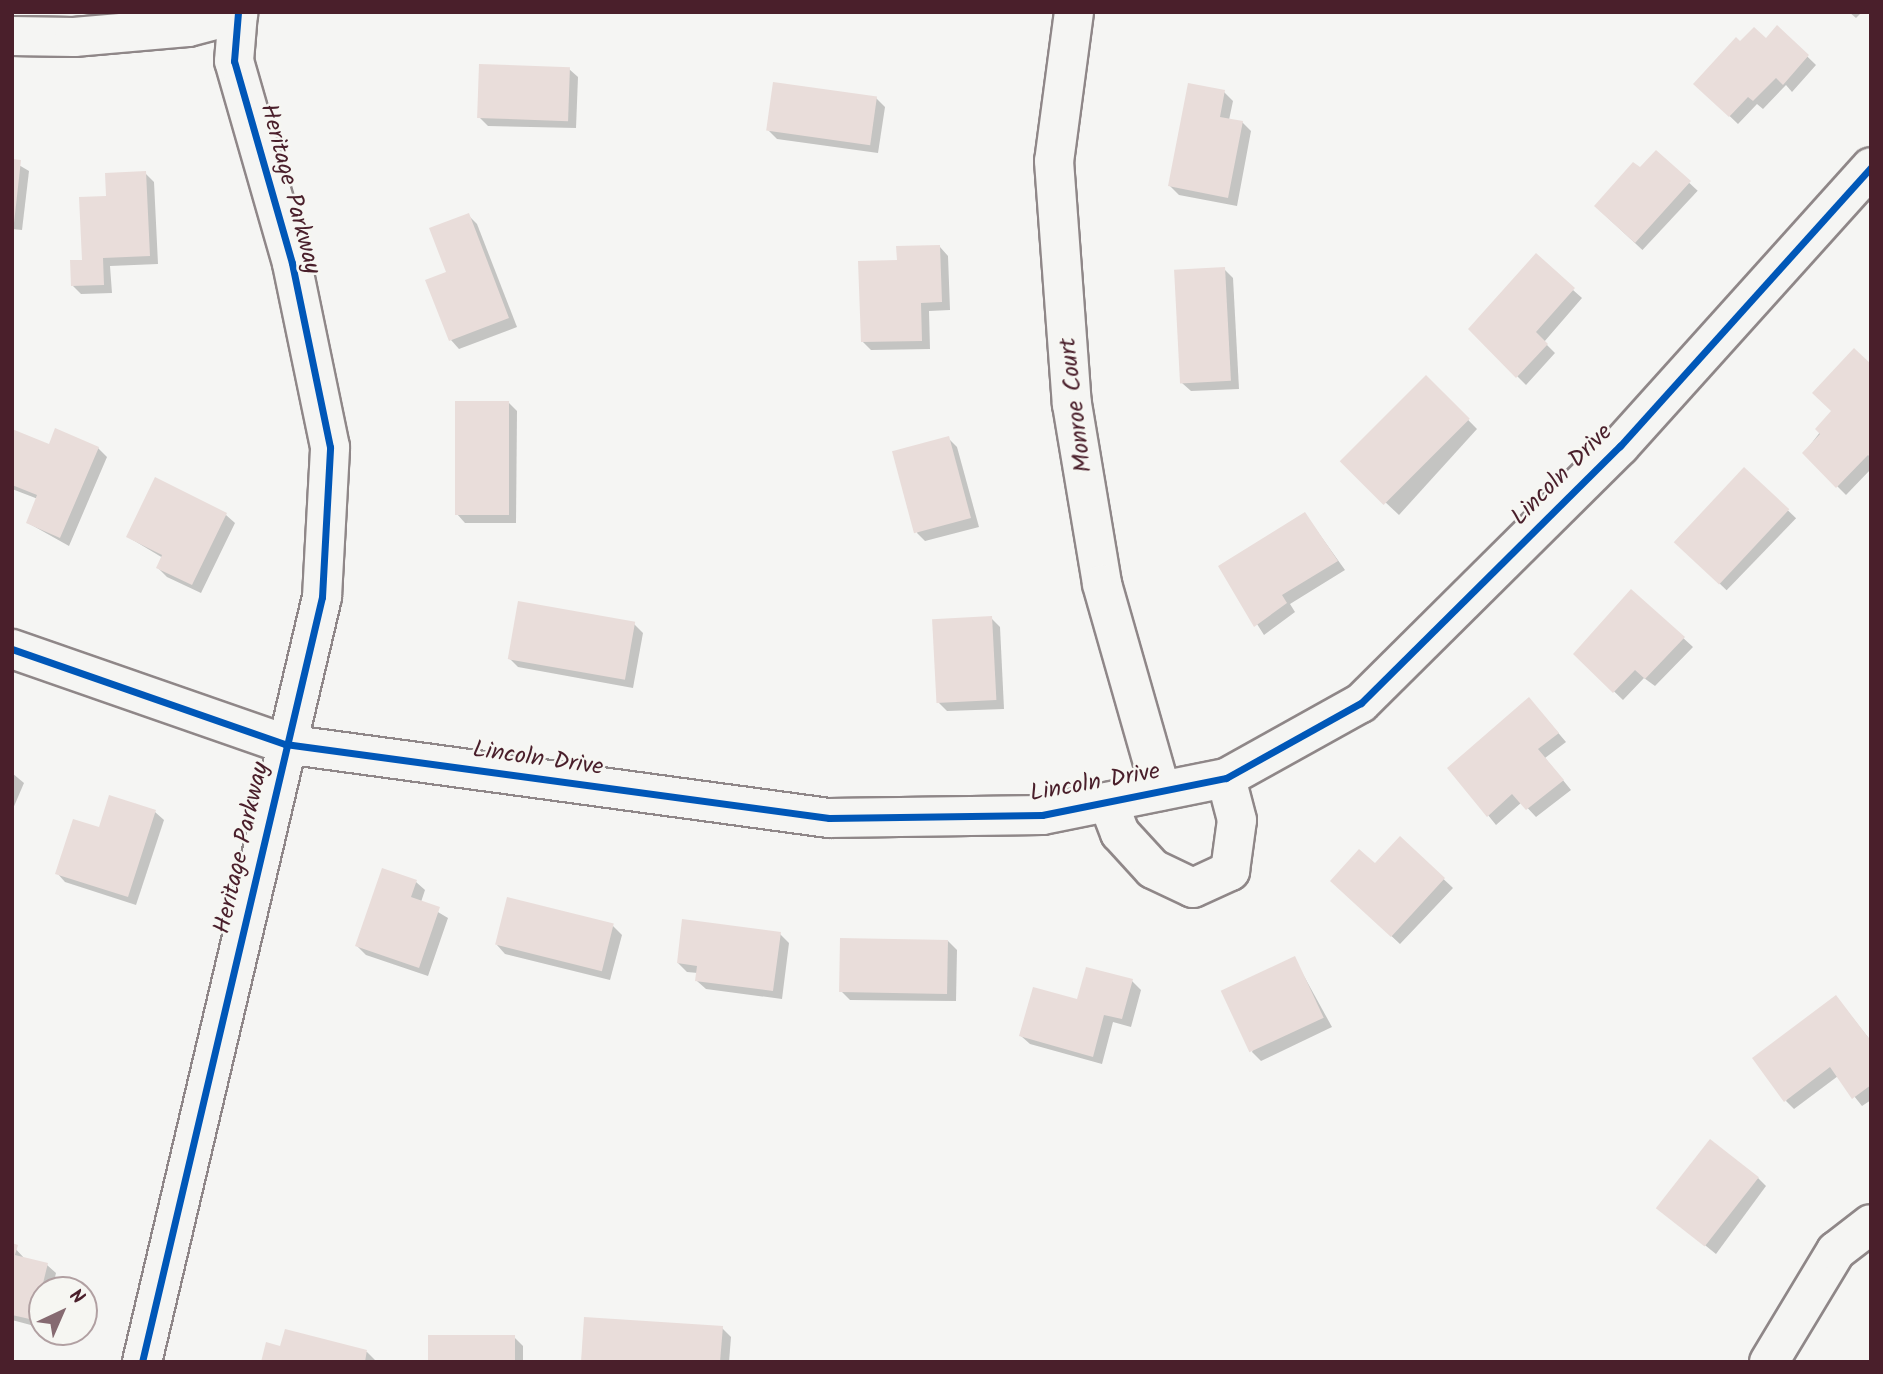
<!DOCTYPE html>
<style>
body{margin:0}
#map{position:relative;width:1883px;height:1374px;overflow:hidden;background:#f5f5f3;font-family:Kalam,sans-serif}
div>[style]{position:absolute}
.shadow>*{inset:0;background:#0003;transform-origin:0 0}
.building>*{inset:0;background:#e9ddda;transform-origin:0 0}
.roads{filter:drop-shadow(2px 0 #8f8788) drop-shadow(-2px 0 #8f8788) drop-shadow(0 2px #8f8788) drop-shadow(0 -2px #8f8788)}
.minor>*{height:38px;margin:-19px;padding:0 19px;transform-origin:19px;border-radius:19px;background:#f5f5f3}
.cycleway>*{height:7px;margin:-3.5px;padding:0 3.5px;transform-origin:3.5px;border-radius:3.5px;background:#0057b8}
span{translate:-50% -50%;white-space:nowrap;text-align:center;line-height:1.15;-webkit-text-stroke:5px #f6f6f2;paint-order:stroke}
.street-label{font-size:24px;color:#4a1f2b}
.frame{position:absolute;inset:0;border:14px solid #4a1f2b;pointer-events:none}
.north{position:absolute;left:28px;top:1276px;width:70px;height:70px;box-sizing:border-box;background:#f6f6f2;border:2px solid #b1a0a2;border-radius:50%;rotate:44deg;font-size:19px;font-weight:700;line-height:28px;text-align:center;color:#4a1f2b}
.north::after{content:'';display:block;margin:auto;width:24px;height:32px;background:#866a71;clip-path:polygon(50% 0,100% 100%,50% 72%,0 100%)}
</style>
<div id="map">
<div class="shadow">
<i style="clip-path:polygon(1849px 12px,1862px 12px,1856px 18px)"></i>
<i style="clip-path:polygon(1778px 28px,1816px 65px,1792px 92px,1786px 85px,1763px 109px,1757px 104px,1738px 124px,1696px 84px,1740px 44px,1766px 40px)"></i>
<i style="clip-path:polygon(569px 69px,578px 77px,576px 128px,488px 126px,479px 117px)"></i>
<i style="clip-path:polygon(1224px 92px,1233px 101px,1229px 120px,1242px 122px,1251px 131px,1237px 206px,1179px 195px,1170px 186px)"></i>
<i style="clip-path:polygon(876px 98px,885px 107px,878px 153px,777px 139px,768px 130px)"></i>
<i style="left:1656px;top:152px;width:57px;height:81px;rotate:43deg"></i>
<i style="clip-path:polygon(12px 161px,29px 171px,22px 230px,12px 229px)"></i>
<i style="clip-path:polygon(145px 173px,154px 182px,158px 264px,110px 266px,112px 293px,81px 294px,73px 286px,108px 197px)"></i>
<i style="clip-path:polygon(468px 215px,477px 224px,517px 327px,459px 349px,451px 340px,449px 273px)"></i>
<i style="clip-path:polygon(940px 247px,948px 256px,950px 310px,929px 311px,930px 349px,871px 350px,862px 341px,898px 262px)"></i>
<i style="clip-path:polygon(1224px 269px,1233px 278px,1239px 389px,1191px 391px,1182px 383px)"></i>
<i style="clip-path:polygon(1573px 290px,1582px 298px,1544px 342px,1555px 353px,1526px 385px,1470px 329px)"></i>
<i style="clip-path:polygon(1871px 366px,1871px 469px,1846px 495px,1804px 453px)"></i>
<i style="clip-path:polygon(1426px 377px,1477px 429px,1399px 515px,1352px 471px)"></i>
<i style="clip-path:polygon(508px 402px,517px 411px,516px 523px,465px 523px,457px 514px)"></i>
<i style="clip-path:polygon(12px 431px,50px 446px,98px 448px,107px 457px,69px 546px,28px 523px,38px 499px,12px 489px)"></i>
<i style="clip-path:polygon(948px 438px,957px 447px,979px 527px,925px 541px,917px 533px)"></i>
<i style="left:1745px;top:469px;width:71px;height:100px;rotate:44deg"></i>
<i style="clip-path:polygon(1305px 514px,1345px 570px,1290px 604px,1295px 612px,1264px 635px,1220px 566px)"></i>
<i style="clip-path:polygon(226px 515px,235px 523px,201px 593px,167px 577px,158px 568px,163px 558px,128px 537px)"></i>
<i style="clip-path:polygon(1632px 591px,1693px 647px,1655px 686px,1644px 678px,1623px 700px,1575px 654px)"></i>
<i style="clip-path:polygon(991px 618px,1000px 627px,1004px 709px,947px 711px,938px 702px)"></i>
<i style="clip-path:polygon(634px 624px,643px 633px,633px 688px,518px 667px,509px 658px)"></i>
<i style="clip-path:polygon(1537px 708px,1566px 742px,1545px 758px,1571px 790px,1536px 817px,1522px 802px,1496px 825px,1450px 768px)"></i>
<i style="clip-path:polygon(12px 773px,24px 783px,12px 811px)"></i>
<i style="clip-path:polygon(155px 812px,164px 820px,136px 905px,65px 882px,57px 873px)"></i>
<i style="clip-path:polygon(1400px 838px,1453px 888px,1400px 944px,1341px 889px,1375px 865px)"></i>
<i style="clip-path:polygon(416px 882px,425px 890px,421px 902px,448px 918px,428px 976px,366px 955px,357px 946px)"></i>
<i style="clip-path:polygon(613px 926px,622px 935px,610px 980px,505px 954px,497px 945px)"></i>
<i style="clip-path:polygon(780px 934px,789px 943px,782px 999px,706px 989px,697px 981px,698px 973px,687px 972px,678px 963px)"></i>
<i style="clip-path:polygon(948px 941px,957px 950px,956px 1001px,850px 1000px,841px 991px)"></i>
<i style="clip-path:polygon(1294px 958px,1332px 1027px,1261px 1061px,1252px 1052px)"></i>
<i style="clip-path:polygon(1132px 981px,1141px 990px,1131px 1027px,1113px 1022px,1102px 1064px,1030px 1044px,1021px 1036px,1079px 1002px)"></i>
<i style="clip-path:polygon(1836px 997px,1871px 1041px,1871px 1100px,1862px 1106px,1838px 1076px,1794px 1109px,1786px 1101px)"></i>
<i style="clip-path:polygon(1758px 1178px,1766px 1186px,1716px 1254px,1660px 1209px)"></i>
<i style="clip-path:polygon(12px 1245px,25px 1259px,47px 1265px,56px 1273px,52px 1290px,42px 1290px,42px 1328px,12px 1320px)"></i>
<i style="clip-path:polygon(722px 1328px,731px 1337px,729px 1362px,583px 1362px)"></i>
<i style="clip-path:polygon(514px 1337px,523px 1346px,523px 1362px,430px 1362px)"></i>
<i style="clip-path:polygon(281px 1348px,367px 1352px,375px 1360px,263px 1362px)"></i>
</div>
<div class="building">
<i style="clip-path:polygon(1777px 25px,1809px 55px,1783px 85px,1776px 78px,1753px 101px,1748px 97px,1729px 117px,1693px 84px,1736px 37px,1740px 41px,1754px 27px,1766px 38px)"></i>
<i style="left:479px;top:64px;width:91px;height:54px;rotate:2deg"></i>
<i style="left:773px;top:82px;width:105px;height:49px;rotate:8deg"></i>
<i style="clip-path:polygon(1188px 83px,1225px 90px,1220px 117px,1243px 121px,1228px 198px,1168px 186px)"></i>
<i style="clip-path:polygon(1656px 150px,1691px 181px,1635px 243px,1594px 206px,1633px 162px,1640px 167px)"></i>
<i style="clip-path:polygon(12px 159px,21px 160px,14px 223px,12px 223px)"></i>
<i style="clip-path:polygon(146px 171px,150px 256px,103px 258px,104px 285px,71px 286px,70px 260px,82px 260px,79px 197px,106px 196px,105px 173px)"></i>
<i style="clip-path:polygon(469px 213px,509px 318px,449px 341px,425px 280px,446px 272px,429px 228px)"></i>
<i style="clip-path:polygon(940px 245px,942px 302px,921px 303px,922px 341px,861px 342px,858px 261px,897px 260px,896px 246px)"></i>
<i style="clip-path:polygon(1536px 253px,1575px 288px,1536px 332px,1548px 344px,1516px 378px,1468px 329px)"></i>
<i style="left:1225px;top:267px;width:114px;height:51px;rotate:87deg"></i>
<i style="clip-path:polygon(1854px 348px,1871px 364px,1871px 458px,1868px 455px,1836px 488px,1802px 453px,1820px 434px,1815px 429px,1831px 411px,1812px 393px)"></i>
<i style="left:1426px;top:375px;width:62px;height:122px;rotate:45deg"></i>
<i style="left:455px;top:401px;width:54px;height:114px"></i>
<i style="clip-path:polygon(55px 428px,99px 447px,60px 538px,26px 523px,37px 495px,12px 485px,12px 429px,49px 444px)"></i>
<i style="left:949px;top:436px;width:85px;height:59px;rotate:75deg"></i>
<i style="left:1744px;top:467px;width:62px;height:103px;rotate:43deg"></i>
<i style="clip-path:polygon(155px 477px,227px 513px,192px 585px,156px 568px,162px 555px,126px 537px)"></i>
<i style="clip-path:polygon(1305px 512px,1338px 561px,1282px 595px,1287px 603px,1254px 627px,1218px 566px)"></i>
<i style="clip-path:polygon(1631px 589px,1685px 637px,1645px 679px,1635px 670px,1613px 693px,1573px 654px)"></i>
<i style="left:518px;top:601px;width:119px;height:59px;rotate:10deg"></i>
<i style="left:992px;top:616px;width:84px;height:60px;rotate:87deg"></i>
<i style="clip-path:polygon(1529px 697px,1559px 733px,1538px 749px,1564px 780px,1526px 810px,1512px 794px,1487px 817px,1447px 768px)"></i>
<i style="clip-path:polygon(109px 795px,156px 810px,128px 897px,55px 874px,73px 819px,99px 827px)"></i>
<i style="clip-path:polygon(1400px 836px,1445px 878px,1391px 937px,1330px 881px,1359px 849px,1375px 863px)"></i>
<i style="clip-path:polygon(382px 868px,417px 880px,411px 897px,440px 907px,419px 968px,355px 946px)"></i>
<i style="left:507px;top:897px;width:110px;height:49px;rotate:14deg"></i>
<i style="clip-path:polygon(682px 919px,781px 932px,773px 991px,695px 981px,697px 966px,677px 963px)"></i>
<i style="left:840px;top:938px;width:108px;height:54px;rotate:1deg"></i>
<i style="left:1295px;top:956px;width:68px;height:82px;rotate:65deg"></i>
<i style="clip-path:polygon(1086px 967px,1133px 979px,1122px 1019px,1104px 1015px,1093px 1057px,1019px 1036px,1033px 987px,1077px 999px)"></i>
<i style="clip-path:polygon(1836px 995px,1871px 1041px,1871px 1085px,1852px 1099px,1830px 1067px,1784px 1102px,1752px 1058px)"></i>
<i style="left:1710px;top:1139px;width:62px;height:88px;rotate:38deg"></i>
<i style="clip-path:polygon(12px 1243px,18px 1245px,15px 1255px,48px 1263px,34px 1320px,12px 1315px)"></i>
<i style="clip-path:polygon(584px 1317px,723px 1326px,720px 1362px,581px 1362px)"></i>
<i style="clip-path:polygon(285px 1329px,367px 1350px,365px 1362px,261px 1362px,266px 1342px,280px 1346px)"></i>
<i style="left:428px;top:1335px;width:87px;height:27px"></i>
</div>
<div class="roads">
<div class="minor">
<i style="left:1074px;top:12px;width:150px;rotate:97.6deg"></i>
<i style="left:1054px;top:161px;width:244px;rotate:85.8deg"></i>
<i style="left:1072px;top:404px;width:182px;rotate:80.5deg"></i>
<i style="left:1102px;top:584px;width:215px;rotate:74.1deg"></i>
<i style="left:12px;top:36px;width:62px;rotate:0.9deg"></i>
<i style="left:74px;top:37px;width:114px;rotate:-5deg"></i>
<i style="left:188px;top:27px;width:52px;rotate:-14.6deg"></i>
<i style="left:12px;top:649px;width:289px;rotate:19.2deg"></i>
<i style="left:285px;top:744px;width:549px;rotate:7.75deg"></i>
<i style="left:829px;top:818px;width:213px;rotate:-0.8deg"></i>
<i style="left:1042px;top:815px;width:188px;rotate:-11.4deg"></i>
<i style="left:1226px;top:778px;width:154px;rotate:-29.1deg"></i>
<i style="left:1361px;top:703px;width:365px;rotate:-44.8deg"></i>
<i style="left:1620px;top:446px;width:375px;rotate:-48deg"></i>
<i style="left:1108px;top:802px;width:33px;rotate:69deg"></i>
<i style="left:1120px;top:833px;width:49px;rotate:47.5deg"></i>
<i style="left:1153px;top:869px;width:44px;rotate:25.4deg"></i>
<i style="left:1193px;top:888px;width:41px;rotate:-24.7deg"></i>
<i style="left:1230px;top:871px;width:51px;rotate:-82.2deg"></i>
<i style="left:1237px;top:820px;width:43px;rotate:-104.7deg"></i>
<i style="left:142px;top:1362px;width:786px;rotate:-76.76deg"></i>
<i style="left:322px;top:597px;width:150px;rotate:-86.9deg"></i>
<i style="left:330px;top:447px;width:188px;rotate:-101.7deg"></i>
<i style="left:292px;top:263px;width:210px;rotate:-106deg"></i>
<i style="left:234px;top:61px;width:49px;rotate:-85.3deg"></i>
<i style="left:1769px;top:1362px;width:130px;rotate:-58.9deg"></i>
<i style="left:1836px;top:1251px;width:44px;rotate:-37.6deg"></i>
</div>
</div>
<div class="cycleway">
<i style="left:12px;top:649px;width:289px;rotate:19.2deg"></i>
<i style="left:285px;top:744px;width:549px;rotate:7.75deg"></i>
<i style="left:829px;top:818px;width:213px;rotate:-0.8deg"></i>
<i style="left:1042px;top:815px;width:188px;rotate:-11.4deg"></i>
<i style="left:1226px;top:778px;width:154px;rotate:-29.1deg"></i>
<i style="left:1361px;top:703px;width:365px;rotate:-44.8deg"></i>
<i style="left:1620px;top:446px;width:375px;rotate:-48deg"></i>
<i style="left:142px;top:1362px;width:786px;rotate:-76.76deg"></i>
<i style="left:322px;top:597px;width:150px;rotate:-86.9deg"></i>
<i style="left:330px;top:447px;width:188px;rotate:-101.7deg"></i>
<i style="left:292px;top:263px;width:210px;rotate:-106deg"></i>
<i style="left:234px;top:61px;width:49px;rotate:-85.3deg"></i>
</div>
<div class="street-label">
<span style="left:290px;top:189px;rotate:75deg">Heritage Parkway</span>
<span style="left:1076px;top:405px;rotate:-97deg">Monroe Court</span>
<span style="left:1562px;top:475px;rotate:-45deg">Lincoln Drive</span>
<span style="left:538px;top:759px;rotate:8deg">Lincoln Drive</span>
<span style="left:1095px;top:783px;rotate:-10deg">Lincoln Drive</span>
<span style="left:242px;top:848px;rotate:-77deg">Heritage Parkway</span>
</div>
<div class="frame"></div>
<div class="north">N</div>
</div>
